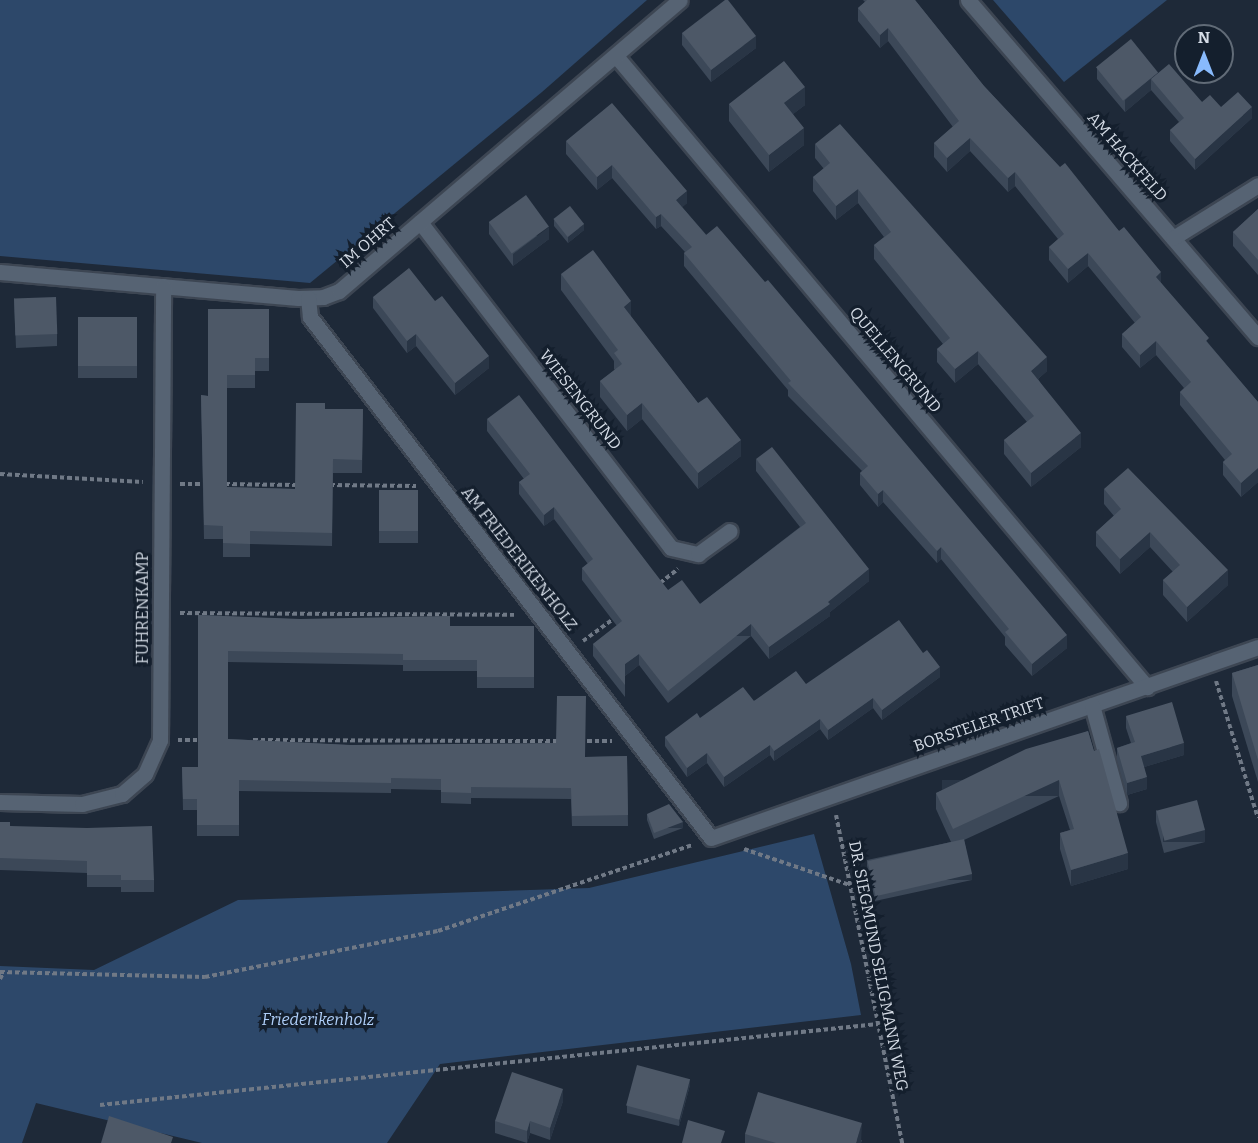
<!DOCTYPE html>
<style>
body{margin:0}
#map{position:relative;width:1258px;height:1143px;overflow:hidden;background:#1e2938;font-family:Bitter,serif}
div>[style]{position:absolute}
.green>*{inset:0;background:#2d486a}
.path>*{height:4px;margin-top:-2px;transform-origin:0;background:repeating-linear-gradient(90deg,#707986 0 4.5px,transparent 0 7.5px)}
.roads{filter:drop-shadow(2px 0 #3d4653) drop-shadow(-2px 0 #3d4653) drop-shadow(0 2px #3d4653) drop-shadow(0 -2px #3d4653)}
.minor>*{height:15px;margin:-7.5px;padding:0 7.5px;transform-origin:7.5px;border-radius:7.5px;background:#566373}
.wall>*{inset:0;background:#3c4858;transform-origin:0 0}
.shaded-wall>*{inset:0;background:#293545;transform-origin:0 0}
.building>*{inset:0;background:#4d5867;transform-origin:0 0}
span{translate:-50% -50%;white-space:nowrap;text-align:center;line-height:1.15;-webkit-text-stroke:6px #141f2d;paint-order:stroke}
.street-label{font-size:16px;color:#d5dce6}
.park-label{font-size:16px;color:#afcff9;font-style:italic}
.north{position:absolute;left:1174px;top:24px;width:60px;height:60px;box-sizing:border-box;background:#141f2d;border:2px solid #616b77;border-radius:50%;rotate:0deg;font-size:16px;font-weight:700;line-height:24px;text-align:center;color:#d5dce6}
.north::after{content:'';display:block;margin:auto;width:21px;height:27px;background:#88bafc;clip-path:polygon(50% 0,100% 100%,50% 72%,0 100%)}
</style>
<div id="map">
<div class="green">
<i style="clip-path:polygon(0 0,647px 0,542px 92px,310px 283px,0 256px)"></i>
<i style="clip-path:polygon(993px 0,1167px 0,1064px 82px)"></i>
<i style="clip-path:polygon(814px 834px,851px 964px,861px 1015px,440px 1064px,387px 1143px,202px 1143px,36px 1103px,22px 1143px,0 1143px,0 966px,94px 970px,238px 900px,589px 888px)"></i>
</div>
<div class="path">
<i style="left:0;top:474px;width:143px;rotate:3.2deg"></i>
<i style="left:180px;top:484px;width:26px"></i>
<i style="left:225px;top:484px;width:74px;rotate:0.8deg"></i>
<i style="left:330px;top:485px;width:86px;rotate:0.7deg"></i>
<i style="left:660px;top:583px;width:23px;rotate:-38deg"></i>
<i style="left:180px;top:613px;width:334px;rotate:0.3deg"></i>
<i style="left:583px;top:641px;width:41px;rotate:-36deg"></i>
<i style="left:1216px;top:681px;width:143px;rotate:73deg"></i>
<i style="left:178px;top:740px;width:23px"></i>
<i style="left:253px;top:740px;width:308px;rotate:0.2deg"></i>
<i style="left:580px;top:741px;width:32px"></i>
<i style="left:836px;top:815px;width:335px;rotate:78.6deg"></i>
<i style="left:744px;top:849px;width:112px;rotate:18.8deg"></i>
<i style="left:0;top:972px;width:205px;rotate:1.4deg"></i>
<i style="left:205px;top:977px;width:237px;rotate:-11.2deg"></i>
<i style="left:438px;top:931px;width:268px;rotate:-18.7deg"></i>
<i style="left:0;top:979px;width:7px;rotate:-63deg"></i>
<i style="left:100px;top:1105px;width:782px;rotate:-5.94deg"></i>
</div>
<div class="roads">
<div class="minor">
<i style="left:968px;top:0;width:445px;rotate:49.3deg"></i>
<i style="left:616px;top:56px;width:825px;rotate:49.92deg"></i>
<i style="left:420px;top:222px;width:411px;rotate:52.4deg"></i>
<i style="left:671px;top:548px;width:28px;rotate:13deg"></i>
<i style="left:698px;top:554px;width:39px;rotate:-36deg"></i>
<i style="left:1173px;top:238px;width:100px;rotate:-31.9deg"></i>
<i style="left:0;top:272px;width:299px;rotate:5deg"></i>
<i style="left:298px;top:298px;width:25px;rotate:-2deg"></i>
<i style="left:323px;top:297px;width:17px;rotate:-21deg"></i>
<i style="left:339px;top:291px;width:448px;rotate:-40.5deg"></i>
<i style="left:308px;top:298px;width:19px;rotate:84deg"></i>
<i style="left:310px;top:317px;width:657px;rotate:52.42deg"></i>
<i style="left:711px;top:838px;width:579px;rotate:-19.25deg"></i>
<i style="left:1092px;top:705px;width:102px;rotate:74.6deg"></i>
<i style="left:0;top:802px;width:82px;rotate:1.4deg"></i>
<i style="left:82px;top:804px;width:41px;rotate:-14deg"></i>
<i style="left:122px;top:794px;width:30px;rotate:-41deg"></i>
<i style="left:145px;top:774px;width:37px;rotate:-66deg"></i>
<i style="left:160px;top:740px;width:454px;rotate:-89.6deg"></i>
</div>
</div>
<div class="wall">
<i style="clip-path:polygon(863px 0,915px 0,984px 86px,1119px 231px,1161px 283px,1209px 344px,1258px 402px,1258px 482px,1241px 497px,1223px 475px,1223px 462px,1225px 460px,1180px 405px,1180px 392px,1184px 388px,1156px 355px,1140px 368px,1122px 347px,1122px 334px,1135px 323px,1088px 266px,1068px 283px,1049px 260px,1049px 247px,1058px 239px,1015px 186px,1008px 192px,970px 151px,947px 172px,934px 157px,934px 143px,953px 127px,888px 41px,880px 48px,858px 21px,858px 8px,865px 2px)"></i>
<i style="clip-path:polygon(682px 33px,756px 48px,711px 82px,682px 45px)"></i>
<i style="clip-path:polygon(1097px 68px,1158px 73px,1202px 102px,1221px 107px,1252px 118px,1195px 170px,1170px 141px,1170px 130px,1179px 122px,1151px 90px,1125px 112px,1097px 79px)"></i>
<i style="clip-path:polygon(729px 104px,805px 105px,793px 114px,804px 145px,769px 172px,729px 121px)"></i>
<i style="clip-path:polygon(566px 141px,687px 203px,682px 207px,1067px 648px,1032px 676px,1005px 645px,1005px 637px,941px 559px,937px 563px,883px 502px,878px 507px,860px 485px,860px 473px,862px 471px,788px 396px,788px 390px,684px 266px,684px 253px,685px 252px,661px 226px,656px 229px,612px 178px,597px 190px,566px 154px)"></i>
<i style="clip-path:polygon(815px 144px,1047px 371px,1038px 379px,1081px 447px,1031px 487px,1004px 454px,1004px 440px,1027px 422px,978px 364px,955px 383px,937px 362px,937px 349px,943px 344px,874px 259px,874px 245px,884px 237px,858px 203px,836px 220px,813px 191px,813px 177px,824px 169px,815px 158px)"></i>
<i style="clip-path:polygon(1258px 209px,1258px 275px,1233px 246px,1233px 232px)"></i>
<i style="clip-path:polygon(554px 220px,584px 230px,568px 243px,554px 226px)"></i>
<i style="clip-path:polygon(489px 222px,549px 239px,513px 266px,489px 234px)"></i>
<i style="clip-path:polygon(561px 274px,631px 317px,698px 403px,741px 456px,698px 489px,642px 419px,627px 431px,600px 397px,600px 381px,615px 370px,614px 369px,614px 361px,561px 290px)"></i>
<i style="clip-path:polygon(373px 297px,435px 301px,489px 368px,455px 395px,416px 346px,407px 353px,373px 308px)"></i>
<i style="clip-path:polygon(14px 298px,57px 334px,57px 346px,16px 348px)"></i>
<i style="clip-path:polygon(269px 309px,269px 371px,255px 371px,255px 388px,227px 388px,227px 487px,295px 489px,325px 409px,363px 409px,362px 473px,333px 473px,332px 546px,250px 544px,250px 557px,223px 557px,223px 539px,204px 539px,201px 395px,208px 396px)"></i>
<i style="left:78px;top:317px;width:59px;height:61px"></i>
<i style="clip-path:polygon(487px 419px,668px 590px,700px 604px,800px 527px,756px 471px,756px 459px,869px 581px,830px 612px,830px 616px,769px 659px,751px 636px,668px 703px,639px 665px,625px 676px,625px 697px,593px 656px,593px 644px,617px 626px,582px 580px,582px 568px,588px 564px,554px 519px,544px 526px,519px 494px,519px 482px,524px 479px,487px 431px)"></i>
<i style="clip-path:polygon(1104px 489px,1228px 585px,1187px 622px,1163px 595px,1163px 580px,1173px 572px,1150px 547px,1120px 574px,1096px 546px,1096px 532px,1114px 516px,1104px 504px)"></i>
<i style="left:379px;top:490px;width:39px;height:53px"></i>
<i style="clip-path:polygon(198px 615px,450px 626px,534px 626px,534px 688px,477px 688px,477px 671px,403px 671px,403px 665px,228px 662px,228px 739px,585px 757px,627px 756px,628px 826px,572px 826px,571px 799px,471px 798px,471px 804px,441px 803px,441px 790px,391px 789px,391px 793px,239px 791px,239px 836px,197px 836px,197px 810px,183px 810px,182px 767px,198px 767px)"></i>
<i style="clip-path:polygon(1258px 665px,1258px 782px,1232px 696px,1232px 673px)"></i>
<i style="clip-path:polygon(940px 677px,882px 720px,873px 708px,828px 740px,820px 729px,774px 761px,770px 755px,724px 787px,707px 763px,687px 777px,665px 746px,665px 737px,700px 718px,806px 684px)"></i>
<i style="clip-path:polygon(1126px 716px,1184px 755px,1144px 767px,1147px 789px,1127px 795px,1117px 760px,1117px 748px,1131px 743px,1126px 728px)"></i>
<i style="clip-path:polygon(1088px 731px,1128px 869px,1071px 886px,1060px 849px,1060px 833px,1070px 830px,1059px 796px,964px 840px,972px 880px,875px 901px,867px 866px,867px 860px,951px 842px,936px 809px,936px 793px)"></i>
<i style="clip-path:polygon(1156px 810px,1205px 842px,1164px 853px,1156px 822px)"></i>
<i style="clip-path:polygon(647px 814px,683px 828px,654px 839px,647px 820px)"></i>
<i style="clip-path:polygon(0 822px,154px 880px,154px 892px,121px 892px,121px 887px,87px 887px,87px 873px,0 870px)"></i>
<i style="clip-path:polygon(690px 1085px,679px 1126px,627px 1113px,627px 1106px)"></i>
<i style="clip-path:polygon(563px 1101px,550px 1140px,530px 1133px,527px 1143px,495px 1133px,495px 1121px)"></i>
<i style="clip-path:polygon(745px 1134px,862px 1140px,861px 1143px,745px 1143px)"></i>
</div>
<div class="shaded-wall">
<i style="clip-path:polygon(888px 28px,888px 41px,880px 48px,880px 35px)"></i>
<i style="clip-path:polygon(756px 36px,756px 48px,711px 82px,711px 70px)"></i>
<i style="clip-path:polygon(1158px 72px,1158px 84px,1151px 79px,1151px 90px,1125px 112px,1125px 100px)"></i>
<i style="clip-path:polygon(805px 87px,805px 105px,784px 121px,784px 103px)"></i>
<i style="clip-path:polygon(1252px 107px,1252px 118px,1195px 170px,1195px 159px)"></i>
<i style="clip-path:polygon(804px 128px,804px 145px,769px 172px,769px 155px)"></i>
<i style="clip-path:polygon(970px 138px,970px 151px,947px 172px,947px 158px)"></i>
<i style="clip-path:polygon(612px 165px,612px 178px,597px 190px,597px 177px)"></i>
<i style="clip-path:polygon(1015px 172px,1015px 186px,1008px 192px,1008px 178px)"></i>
<i style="clip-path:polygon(858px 189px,858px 203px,836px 220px,836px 206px)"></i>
<i style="clip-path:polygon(687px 191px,687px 203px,676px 213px,676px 200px)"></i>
<i style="clip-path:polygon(661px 214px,661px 226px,656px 229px,656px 217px)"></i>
<i style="clip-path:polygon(584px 224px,584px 230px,568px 243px,568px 237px)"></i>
<i style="clip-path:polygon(549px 227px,549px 239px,513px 266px,513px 254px)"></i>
<i style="clip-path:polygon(1088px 253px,1088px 266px,1068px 283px,1068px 269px)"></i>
<i style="clip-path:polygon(1161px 272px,1161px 285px,1156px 277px)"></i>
<i style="clip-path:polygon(631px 301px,631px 317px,624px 307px)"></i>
<i style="clip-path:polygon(416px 334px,416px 346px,407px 353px,407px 341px)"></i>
<i style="clip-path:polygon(1156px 341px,1156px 355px,1140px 368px,1140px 355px)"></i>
<i style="clip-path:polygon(978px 351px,978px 364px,955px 383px,955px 369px)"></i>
<i style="clip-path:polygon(489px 356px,489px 368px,455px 395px,455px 383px)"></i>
<i style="clip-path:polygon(1047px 357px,1047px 371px,1031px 385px,1031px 371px)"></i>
<i style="clip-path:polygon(642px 403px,642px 419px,627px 431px,627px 415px)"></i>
<i style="clip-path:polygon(1081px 433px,1081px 447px,1031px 487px,1031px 473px)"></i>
<i style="clip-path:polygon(741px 440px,741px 456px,698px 489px,698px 473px)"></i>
<i style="clip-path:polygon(1258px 468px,1258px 482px,1241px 497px,1241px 483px)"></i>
<i style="clip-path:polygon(883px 490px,883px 502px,878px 507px,878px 494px)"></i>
<i style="clip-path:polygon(554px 507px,554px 519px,544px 526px,544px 515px)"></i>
<i style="clip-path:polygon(1150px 532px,1150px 547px,1120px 574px,1120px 559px)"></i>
<i style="clip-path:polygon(941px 547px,941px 559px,937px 563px,937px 551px)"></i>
<i style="clip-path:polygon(869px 569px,869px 581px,830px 612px,830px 616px,769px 659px,769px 647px)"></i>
<i style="clip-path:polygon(1228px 570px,1228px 585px,1187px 622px,1187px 607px)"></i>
<i style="left:751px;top:624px;width:12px;height:107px;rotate:90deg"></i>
<i style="clip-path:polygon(1067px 635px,1067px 648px,1032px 676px,1032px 664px)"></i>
<i style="clip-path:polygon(639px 654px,639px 665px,625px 676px,625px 664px)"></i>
<i style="clip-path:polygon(940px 667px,940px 677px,882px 720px,882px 710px)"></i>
<i style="clip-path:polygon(873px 698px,873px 708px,828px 740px,828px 730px)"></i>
<i style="clip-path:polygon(820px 719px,820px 729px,774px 761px,774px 751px)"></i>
<i style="clip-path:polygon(1184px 743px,1184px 755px,1141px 768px,1141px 756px)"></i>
<i style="clip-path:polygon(770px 745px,770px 755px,724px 787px,724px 777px)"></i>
<i style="clip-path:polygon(707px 753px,707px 763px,687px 777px,687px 768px)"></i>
<i style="clip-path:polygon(1147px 777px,1147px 789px,1127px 795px,1127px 783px)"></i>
<i style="left:1059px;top:780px;width:16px;height:117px;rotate:90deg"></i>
<i style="left:683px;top:822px;width:6px;height:31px;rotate:90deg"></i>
<i style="left:1205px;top:830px;width:12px;height:42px;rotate:90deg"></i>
<i style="clip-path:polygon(1128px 853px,1128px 869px,1071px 886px,1071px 870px)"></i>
<i style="left:972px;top:874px;width:6px;height:99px;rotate:90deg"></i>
<i style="clip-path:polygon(690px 1079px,690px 1085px,679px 1126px,679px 1120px)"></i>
<i style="clip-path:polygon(563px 1089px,563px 1101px,550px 1140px,550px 1128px)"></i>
<i style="clip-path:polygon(530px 1121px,530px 1133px,527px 1143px,527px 1131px)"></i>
<i style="clip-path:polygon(862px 1123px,861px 1143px,856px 1143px)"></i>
</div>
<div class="building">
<i style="clip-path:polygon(725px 0,728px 0,756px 36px,711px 70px,682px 33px)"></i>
<i style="clip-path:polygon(867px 0,915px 0,984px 86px,1060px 167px,1065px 163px,1119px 231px,1124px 227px,1161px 272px,1156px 277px,1209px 338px,1206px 341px,1258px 402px,1258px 468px,1241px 483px,1223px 462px,1232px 454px,1180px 392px,1191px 382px,1156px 341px,1140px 355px,1122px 334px,1141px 317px,1088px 253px,1068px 269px,1049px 247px,1064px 234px,1015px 172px,1008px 178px,970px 138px,947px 158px,934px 143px,959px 121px,888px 28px,880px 35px,858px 8px)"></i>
<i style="left:1131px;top:39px;width:43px;height:45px;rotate:51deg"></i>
<i style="clip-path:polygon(784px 61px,805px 87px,784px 103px,804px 128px,769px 155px,729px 104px)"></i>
<i style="clip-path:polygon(1169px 64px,1202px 102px,1210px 95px,1221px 107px,1238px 92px,1252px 107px,1195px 159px,1170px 130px,1184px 118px,1151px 79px)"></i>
<i style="clip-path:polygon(612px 103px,687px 191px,676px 200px,706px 235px,717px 226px,765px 282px,768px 280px,1067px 635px,1032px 664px,1005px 632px,1009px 629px,941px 547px,937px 551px,883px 490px,878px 494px,860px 473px,868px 466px,788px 383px,791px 381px,684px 253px,692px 247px,661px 214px,656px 217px,612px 165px,597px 177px,566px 141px)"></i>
<i style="clip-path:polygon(840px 124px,1047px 357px,1031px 371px,1081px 433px,1031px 473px,1004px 440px,1034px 416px,978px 351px,955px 369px,937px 349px,950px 338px,874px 245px,891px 232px,858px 189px,836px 206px,813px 177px,830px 163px,815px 144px)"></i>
<i style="left:526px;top:195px;width:39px;height:46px;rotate:54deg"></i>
<i style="left:570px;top:206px;width:23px;height:21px;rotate:52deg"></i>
<i style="clip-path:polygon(1258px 209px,1258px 260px,1233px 232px)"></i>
<i style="clip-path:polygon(593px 250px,631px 301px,624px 307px,698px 403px,707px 397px,741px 440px,698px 473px,642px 403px,627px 415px,600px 381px,622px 364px,614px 353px,618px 350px,561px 274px)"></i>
<i style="clip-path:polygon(409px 268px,435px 301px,442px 296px,489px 356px,455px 383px,416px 334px,407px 341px,373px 297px)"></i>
<i style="left:56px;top:297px;width:37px;height:42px;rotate:88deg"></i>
<i style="clip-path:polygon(208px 309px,269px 309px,269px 358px,255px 358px,255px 375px,227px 375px,227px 487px,295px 489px,296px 403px,325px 403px,325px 409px,363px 409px,362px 460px,333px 459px,332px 533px,250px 531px,250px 544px,223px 543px,223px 526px,204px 525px,201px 395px,208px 396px)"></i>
<i style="left:78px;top:317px;width:59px;height:49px"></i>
<i style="clip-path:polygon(519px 395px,668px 590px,682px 580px,700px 604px,806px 523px,756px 459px,772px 447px,869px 569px,828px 602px,830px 604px,769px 647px,751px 624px,668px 691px,639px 654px,625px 664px,625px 685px,593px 644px,622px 621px,582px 568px,593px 559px,554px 507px,544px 515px,519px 482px,530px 474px,487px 419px)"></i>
<i style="clip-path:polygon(1128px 468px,1228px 570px,1187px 607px,1163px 580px,1180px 565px,1150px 532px,1120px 559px,1096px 532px,1121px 509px,1104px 489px)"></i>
<i style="left:379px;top:490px;width:39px;height:41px"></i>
<i style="clip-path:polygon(198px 615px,300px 619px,450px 616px,450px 626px,534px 626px,534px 677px,477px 677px,477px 660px,403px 660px,403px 654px,228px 651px,228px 739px,351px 745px,556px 743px,557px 696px,586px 696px,585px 757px,627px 756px,628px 815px,572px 816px,571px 788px,471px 787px,471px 793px,441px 792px,441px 779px,391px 778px,391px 783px,239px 780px,239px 825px,197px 825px,197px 799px,183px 799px,182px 767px,198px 767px)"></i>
<i style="clip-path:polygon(899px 620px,923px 653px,927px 650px,940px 667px,882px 710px,873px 698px,828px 730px,820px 719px,774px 751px,770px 745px,724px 777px,707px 753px,687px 768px,665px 737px,697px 713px,700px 718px,743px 687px,754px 701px,796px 671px,806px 684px)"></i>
<i style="clip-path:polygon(1258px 665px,1258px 760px,1232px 673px)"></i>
<i style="clip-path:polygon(1172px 702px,1184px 743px,1141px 756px,1147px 777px,1127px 783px,1117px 748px,1135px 742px,1126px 716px)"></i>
<i style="clip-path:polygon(1088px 731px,1094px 751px,1099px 749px,1128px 853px,1071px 870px,1060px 833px,1074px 829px,1059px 780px,953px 829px,936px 793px,1026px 749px)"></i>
<i style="left:1197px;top:800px;width:31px;height:42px;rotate:75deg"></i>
<i style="clip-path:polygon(669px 804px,683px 822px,654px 833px,647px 814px)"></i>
<i style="clip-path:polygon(0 822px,10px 822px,10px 826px,87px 828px,152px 826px,154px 880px,121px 880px,121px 875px,87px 875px,87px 861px,0 858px)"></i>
<i style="left:964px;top:839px;width:36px;height:99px;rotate:77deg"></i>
<i style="left:637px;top:1065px;width:55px;height:42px;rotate:15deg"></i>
<i style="clip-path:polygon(512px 1072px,563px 1089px,550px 1128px,530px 1121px,527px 1131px,495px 1121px)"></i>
<i style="clip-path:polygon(758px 1092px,862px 1123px,856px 1143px,776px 1143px,745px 1134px)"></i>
<i style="clip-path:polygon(109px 1116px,173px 1137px,171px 1143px,101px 1143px)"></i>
<i style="clip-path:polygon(688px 1120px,725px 1131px,721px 1143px,682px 1143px)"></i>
</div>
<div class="street-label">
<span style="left:1127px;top:157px;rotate:49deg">AM HACKFELD</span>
<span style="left:368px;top:243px;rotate:-41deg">IM OHRT</span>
<span style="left:895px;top:360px;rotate:50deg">QUELLENGRUND</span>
<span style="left:580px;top:400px;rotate:52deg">WIESENGRUND</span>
<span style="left:519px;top:559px;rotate:52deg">AM FRIEDERIKENHOLZ</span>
<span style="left:143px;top:608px;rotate:-90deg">FUHRENKAMP</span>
<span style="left:979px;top:725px;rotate:-19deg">BORSTELER TRIFT</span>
<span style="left:878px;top:966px;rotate:79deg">DR. SIEGMUND SELIGMANN WEG</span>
</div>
<div class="park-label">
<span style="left:318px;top:1020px">Friederikenholz</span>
</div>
<div class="north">N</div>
</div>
